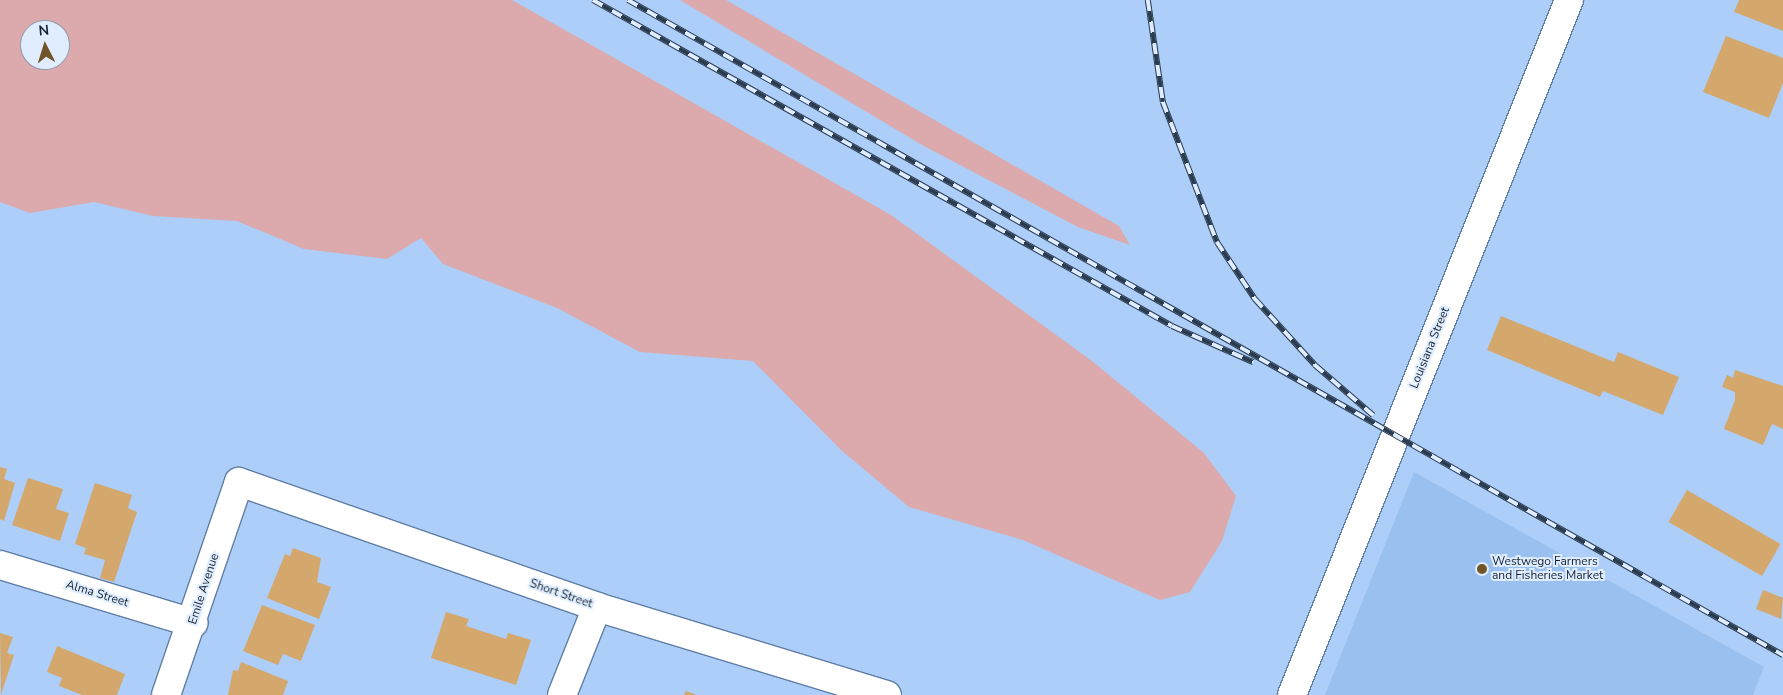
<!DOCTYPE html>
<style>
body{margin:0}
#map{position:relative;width:1783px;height:695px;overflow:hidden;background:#accef8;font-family:"Nunito Sans",sans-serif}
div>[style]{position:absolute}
.built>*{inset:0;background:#9ac0ef}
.green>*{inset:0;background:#dca9ad}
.building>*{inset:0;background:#d4a86d;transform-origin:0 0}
.roads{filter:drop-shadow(1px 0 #5f7ea4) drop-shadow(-1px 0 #5f7ea4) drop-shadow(0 1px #5f7ea4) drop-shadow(0 -1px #5f7ea4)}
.minor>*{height:28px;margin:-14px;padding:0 14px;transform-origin:14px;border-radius:14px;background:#fff}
.major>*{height:28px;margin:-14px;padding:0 14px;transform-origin:14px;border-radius:14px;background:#fff}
.rail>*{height:5.5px;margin-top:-2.75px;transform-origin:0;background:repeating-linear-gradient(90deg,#dfedfe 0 11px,#2c3c50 0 22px);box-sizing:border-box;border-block:1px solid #2c3c50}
.dots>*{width:14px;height:14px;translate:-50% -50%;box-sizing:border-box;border:2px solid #dfedfe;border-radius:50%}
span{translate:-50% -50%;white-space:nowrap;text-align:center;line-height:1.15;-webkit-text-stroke:4px #dfedfe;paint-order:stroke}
.street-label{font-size:12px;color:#162333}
.poi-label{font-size:12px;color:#162333}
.left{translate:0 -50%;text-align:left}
.north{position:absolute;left:20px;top:20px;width:50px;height:50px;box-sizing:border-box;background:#dfedfe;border:1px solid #8f9cad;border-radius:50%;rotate:355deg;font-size:14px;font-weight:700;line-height:20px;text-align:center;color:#162333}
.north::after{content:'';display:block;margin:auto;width:18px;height:22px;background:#725429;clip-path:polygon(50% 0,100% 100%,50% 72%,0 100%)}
</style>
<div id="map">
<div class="built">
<i style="clip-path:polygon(1414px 472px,1764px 667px,1753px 695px,1325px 695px)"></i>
</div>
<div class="green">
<i style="clip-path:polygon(evenodd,0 0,512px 0,891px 215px,1092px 361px,1204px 453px,1236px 496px,1222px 541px,1190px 592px,1160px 600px,1023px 540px,909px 507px,841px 450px,753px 361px,640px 352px,557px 308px,443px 264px,421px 238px,387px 259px,304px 249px,237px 221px,153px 216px,94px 202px,30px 213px,0 202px,0 0,30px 30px,60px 30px,60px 60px,30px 60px,30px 30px)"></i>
<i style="clip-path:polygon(680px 0,726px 0,1119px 226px,1130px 245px,1078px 227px,922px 145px)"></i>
</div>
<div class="building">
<i style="clip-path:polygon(1739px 0,1783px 0,1783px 31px,1734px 12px)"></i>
<i style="clip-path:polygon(1726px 36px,1783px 58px,1783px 83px,1769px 118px,1703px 92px)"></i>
<i style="clip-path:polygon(1501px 316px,1614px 362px,1618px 352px,1679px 377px,1663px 415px,1603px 391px,1600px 397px,1487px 350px)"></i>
<i style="clip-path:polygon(1735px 370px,1783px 386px,1783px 429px,1772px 424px,1763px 445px,1724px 429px,1735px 400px,1735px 392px,1722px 387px,1727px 375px,1733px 378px)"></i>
<i style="clip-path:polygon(0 467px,7px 469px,4px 479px,15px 483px,4px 521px,0 519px)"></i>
<i style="clip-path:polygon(28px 478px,63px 489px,56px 509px,69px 513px,60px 541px,12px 525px)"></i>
<i style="clip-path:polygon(95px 483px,132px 495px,128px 508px,137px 512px,114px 582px,100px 578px,105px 560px,84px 554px,86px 548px,75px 544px)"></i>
<i style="left:1687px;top:490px;width:108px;height:37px;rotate:30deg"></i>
<i style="clip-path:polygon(293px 548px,321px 558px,317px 582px,331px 587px,319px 619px,267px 598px,285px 554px,290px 556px)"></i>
<i style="clip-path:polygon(1763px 590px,1783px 598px,1781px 619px,1756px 609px)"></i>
<i style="clip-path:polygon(262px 605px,315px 625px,301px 661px,283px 654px,278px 665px,243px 651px)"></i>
<i style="clip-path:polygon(446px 612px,469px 619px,466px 626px,506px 639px,508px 633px,531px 640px,516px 685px,431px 658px)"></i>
<i style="clip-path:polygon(0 633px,13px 637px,7px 653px,14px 655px,1px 695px)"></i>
<i style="clip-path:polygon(57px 646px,125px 674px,117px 695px,82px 695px,59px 686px,62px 678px,47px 672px)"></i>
<i style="clip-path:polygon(241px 662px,288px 681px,283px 695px,228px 695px,233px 670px,238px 671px)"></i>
<i style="clip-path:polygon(686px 691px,697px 695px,684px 695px)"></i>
</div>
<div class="roads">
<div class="minor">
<i style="left:0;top:565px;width:202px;rotate:16.7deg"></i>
<i style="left:166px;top:695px;width:225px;rotate:-71.1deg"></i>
<i style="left:239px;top:482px;width:379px;rotate:19.2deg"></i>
<i style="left:597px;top:607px;width:303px;rotate:16.9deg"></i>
<i style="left:562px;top:695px;width:95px;rotate:-68.3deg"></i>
</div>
<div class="major">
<i style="left:1292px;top:695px;width:748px;rotate:-68.27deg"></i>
</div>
</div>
<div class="rail">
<i style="left:593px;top:0;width:664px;rotate:29.38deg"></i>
<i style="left:1172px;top:326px;width:89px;rotate:24deg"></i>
<i style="left:628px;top:0;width:1328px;rotate:29.56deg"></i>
<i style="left:1148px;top:0;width:103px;rotate:81.6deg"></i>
<i style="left:1163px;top:102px;width:150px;rotate:68.9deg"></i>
<i style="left:1217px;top:242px;width:69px;rotate:56.3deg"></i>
<i style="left:1255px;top:299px;width:89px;rotate:47.7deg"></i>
<i style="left:1315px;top:365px;width:77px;rotate:40.8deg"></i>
</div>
<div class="dots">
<i style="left:1482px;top:569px;background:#725429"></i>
</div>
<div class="street-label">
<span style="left:1430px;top:348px;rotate:-68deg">Louisiana Street</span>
<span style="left:204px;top:589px;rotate:-72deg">Emile Avenue</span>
<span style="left:97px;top:594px;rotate:17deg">Alma Street</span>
<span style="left:561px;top:594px;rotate:19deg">Short Street</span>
</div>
<div class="poi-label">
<span class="left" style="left:1492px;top:569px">Westwego Farmers<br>and Fisheries Market</span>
</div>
<div class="north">N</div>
</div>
